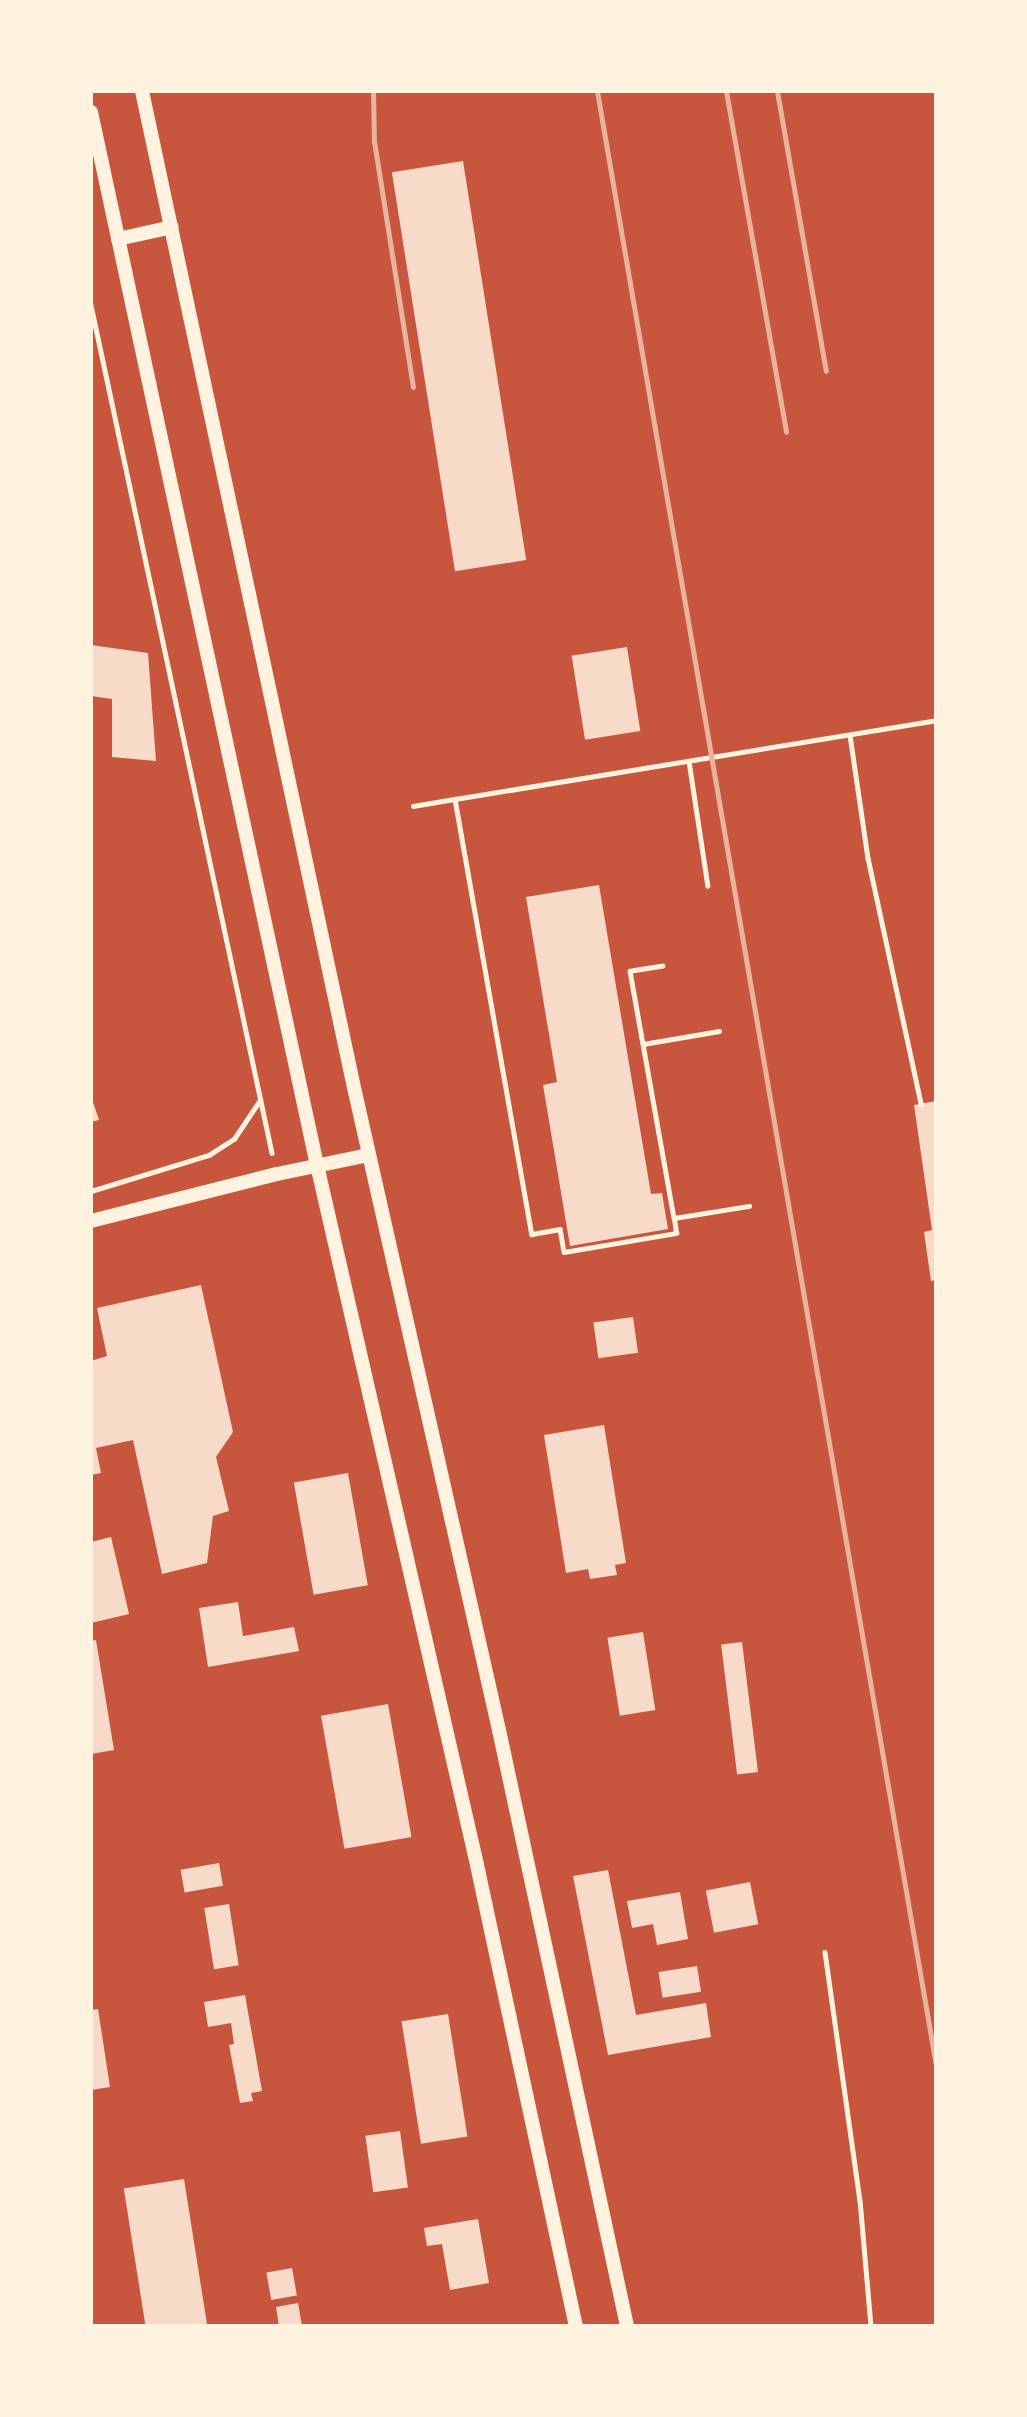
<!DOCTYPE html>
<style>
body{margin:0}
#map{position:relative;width:1027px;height:2417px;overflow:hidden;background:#c8553d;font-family:Georgia,serif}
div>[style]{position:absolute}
.building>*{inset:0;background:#f7dbc8;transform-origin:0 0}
.path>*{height:4.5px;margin:-2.25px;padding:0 2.25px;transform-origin:2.25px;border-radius:2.25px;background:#fff3e0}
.secondary>*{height:14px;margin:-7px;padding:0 7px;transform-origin:7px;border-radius:7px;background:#fff3e0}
.rail>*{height:5px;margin:-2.5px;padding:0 2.5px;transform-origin:2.5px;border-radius:2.5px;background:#e9b49f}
span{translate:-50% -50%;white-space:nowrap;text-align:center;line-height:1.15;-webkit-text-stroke:5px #fff3e0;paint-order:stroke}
.frame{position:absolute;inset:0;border:93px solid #fff3e0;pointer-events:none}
</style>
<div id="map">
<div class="building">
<i style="left:463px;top:161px;width:404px;height:72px;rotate:81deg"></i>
<i style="clip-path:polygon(91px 645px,148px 653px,156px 761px,112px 757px,112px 699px,91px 696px)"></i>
<i style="left:627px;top:647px;width:85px;height:56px;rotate:81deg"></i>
<i style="clip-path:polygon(599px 885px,651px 1194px,662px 1193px,668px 1229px,570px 1246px,543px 1085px,557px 1082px,526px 897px)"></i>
<i style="clip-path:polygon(91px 1096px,99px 1120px,91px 1122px)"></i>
<i style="clip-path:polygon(936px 1101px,936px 1280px,931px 1281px,924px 1232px,932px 1230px,914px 1105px)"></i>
<i style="clip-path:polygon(201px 1285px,233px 1432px,216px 1457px,229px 1511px,213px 1516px,207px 1563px,162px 1574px,133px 1440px,96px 1448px,101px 1473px,91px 1475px,91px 1361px,107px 1356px,97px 1308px)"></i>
<i style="left:633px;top:1317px;width:36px;height:40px;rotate:82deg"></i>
<i style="clip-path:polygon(604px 1425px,626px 1563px,615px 1565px,617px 1575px,590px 1579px,588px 1569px,566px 1573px,544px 1435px)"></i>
<i style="left:348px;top:1473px;width:114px;height:55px;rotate:80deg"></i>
<i style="clip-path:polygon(111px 1537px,129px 1614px,91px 1623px,91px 1542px)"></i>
<i style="clip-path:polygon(238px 1602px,243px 1636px,294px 1627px,299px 1651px,208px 1667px,199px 1608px)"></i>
<i style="left:643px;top:1632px;width:79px;height:36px;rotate:81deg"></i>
<i style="clip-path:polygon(96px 1640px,114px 1750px,91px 1754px,91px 1641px)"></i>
<i style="left:742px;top:1642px;width:131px;height:21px;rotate:83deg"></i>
<i style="left:388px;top:1704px;width:135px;height:68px;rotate:80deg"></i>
<i style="left:219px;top:1863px;width:23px;height:39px;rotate:80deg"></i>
<i style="clip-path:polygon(608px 1870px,636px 2015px,706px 2003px,711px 2037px,608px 2055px,573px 1876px)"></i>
<i style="left:750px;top:1882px;width:43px;height:45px;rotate:79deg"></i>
<i style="clip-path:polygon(680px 1892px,688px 1939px,657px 1945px,653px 1924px,632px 1928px,627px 1901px)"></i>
<i style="left:229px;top:1904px;width:62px;height:25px;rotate:81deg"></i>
<i style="left:697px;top:1966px;width:26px;height:39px;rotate:81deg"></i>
<i style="clip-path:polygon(245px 1995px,262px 2091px,251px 2093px,253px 2101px,240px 2103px,229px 2045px,234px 2044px,231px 2023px,208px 2027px,204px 2002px)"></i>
<i style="clip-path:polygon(98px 2009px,110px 2087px,91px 2090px,91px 2010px)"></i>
<i style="left:448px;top:2014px;width:124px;height:47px;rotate:81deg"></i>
<i style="left:400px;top:2131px;width:57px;height:35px;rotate:82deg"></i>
<i style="left:184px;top:2179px;width:149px;height:61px;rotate:81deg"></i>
<i style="clip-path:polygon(478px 2219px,489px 2283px,450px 2290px,442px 2244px,427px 2246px,424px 2228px)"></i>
<i style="left:292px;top:2268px;width:28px;height:26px;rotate:80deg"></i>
<i style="clip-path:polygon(298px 2303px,302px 2326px,279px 2326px,276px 2307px)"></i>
</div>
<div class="path">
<i style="left:91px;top:305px;width:867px;rotate:77.95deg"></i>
<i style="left:850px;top:735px;width:124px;rotate:81.7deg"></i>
<i style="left:868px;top:858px;width:252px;rotate:77.8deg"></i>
<i style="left:689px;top:761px;width:126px;rotate:81.4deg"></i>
<i style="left:455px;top:799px;width:487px;rotate:-9.3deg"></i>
<i style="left:413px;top:806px;width:43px;rotate:-9.5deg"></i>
<i style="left:455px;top:799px;width:442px;rotate:80deg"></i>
<i style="left:532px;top:1234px;width:28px;rotate:-10deg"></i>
<i style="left:560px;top:1229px;width:23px;rotate:80deg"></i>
<i style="left:564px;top:1252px;width:114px;rotate:-9.6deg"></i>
<i style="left:676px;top:1233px;width:15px;rotate:-98deg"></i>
<i style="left:674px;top:1218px;width:76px;rotate:-9.1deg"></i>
<i style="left:663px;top:966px;width:33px;rotate:171deg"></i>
<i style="left:630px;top:971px;width:251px;rotate:79.9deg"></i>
<i style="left:643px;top:1044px;width:77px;rotate:-9.7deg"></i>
<i style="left:91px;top:1191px;width:123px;rotate:-17deg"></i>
<i style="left:209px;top:1155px;width:30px;rotate:-33deg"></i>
<i style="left:234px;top:1139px;width:47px;rotate:-56.3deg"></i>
<i style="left:825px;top:1952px;width:250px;rotate:82deg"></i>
<i style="left:860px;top:2200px;width:126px;rotate:85deg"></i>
</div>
<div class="secondary">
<i style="left:142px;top:91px;width:1023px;rotate:77.99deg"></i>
<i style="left:355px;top:1092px;width:654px;rotate:77.28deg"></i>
<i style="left:499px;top:1730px;width:610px;rotate:77.88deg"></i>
<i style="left:91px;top:112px;width:1077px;rotate:77.89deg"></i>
<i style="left:317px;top:1165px;width:718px;rotate:77.12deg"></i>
<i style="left:477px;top:1865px;width:472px;rotate:77.9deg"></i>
<i style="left:118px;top:239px;width:55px;rotate:-12.5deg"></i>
<i style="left:91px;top:1221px;width:192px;rotate:-14.2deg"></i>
<i style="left:277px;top:1174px;width:94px;rotate:-11.7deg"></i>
</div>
<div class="rail">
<i style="left:373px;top:91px;width:50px;rotate:88.9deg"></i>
<i style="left:374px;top:141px;width:249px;rotate:81deg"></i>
<i style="left:597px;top:91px;width:2004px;rotate:80.26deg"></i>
<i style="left:726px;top:91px;width:346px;rotate:80deg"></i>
<i style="left:777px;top:91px;width:284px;rotate:80.1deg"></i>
</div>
<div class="frame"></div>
</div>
